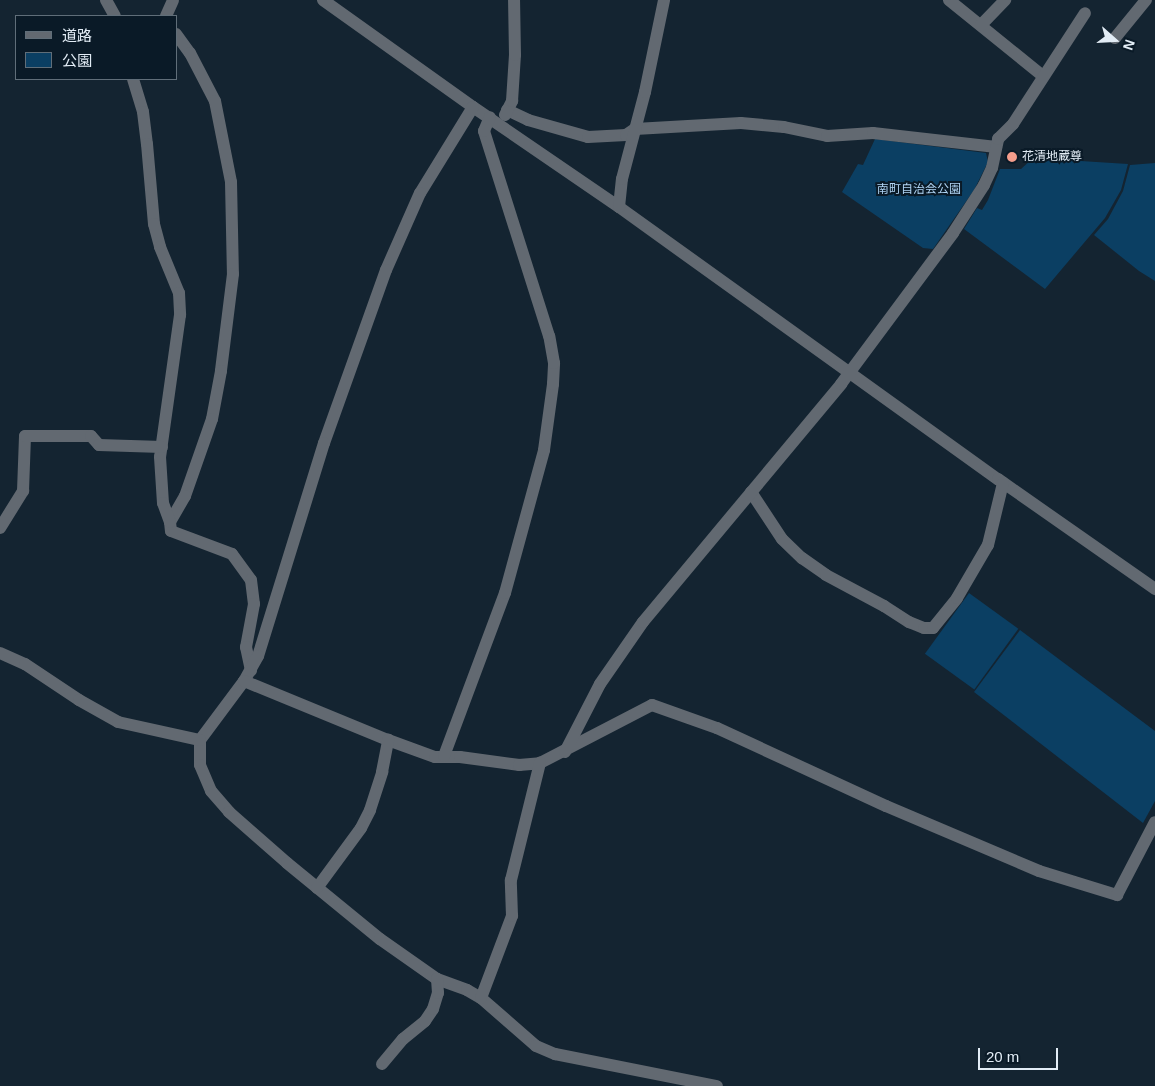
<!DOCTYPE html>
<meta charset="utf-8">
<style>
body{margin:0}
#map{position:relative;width:1155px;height:1086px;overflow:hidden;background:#142431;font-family:Arial,"Noto Sans JP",sans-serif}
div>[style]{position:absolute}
.green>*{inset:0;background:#0b3f63;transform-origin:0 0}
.minor>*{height:12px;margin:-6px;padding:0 6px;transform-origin:6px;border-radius:6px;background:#626971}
.dots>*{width:14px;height:14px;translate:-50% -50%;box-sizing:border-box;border:2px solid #0a1a27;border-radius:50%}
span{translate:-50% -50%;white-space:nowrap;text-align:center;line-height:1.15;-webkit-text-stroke:4px #0a1a27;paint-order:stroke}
.poi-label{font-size:12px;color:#e2ecf5}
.left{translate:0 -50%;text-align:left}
.park-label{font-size:12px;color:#afd3f2}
.legend{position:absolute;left:15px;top:15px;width:162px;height:65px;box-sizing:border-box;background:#0a1a27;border:1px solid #606e79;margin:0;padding:6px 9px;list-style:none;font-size:15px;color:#e2ecf5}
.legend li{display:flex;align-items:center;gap:10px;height:25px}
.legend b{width:25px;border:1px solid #606e79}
.north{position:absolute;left:1090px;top:15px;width:50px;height:50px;-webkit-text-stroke:4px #0a1a27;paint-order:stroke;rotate:109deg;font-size:14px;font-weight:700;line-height:20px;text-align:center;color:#e2ecf5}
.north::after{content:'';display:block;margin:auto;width:18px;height:22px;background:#e2ecf5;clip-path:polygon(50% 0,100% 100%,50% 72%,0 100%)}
.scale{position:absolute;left:978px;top:1048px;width:80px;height:22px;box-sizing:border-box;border:2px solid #e2ecf5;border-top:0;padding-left:6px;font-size:15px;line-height:18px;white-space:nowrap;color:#e2ecf5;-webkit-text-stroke:4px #0a1a27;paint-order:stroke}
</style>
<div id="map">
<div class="green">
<i style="clip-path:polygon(875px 139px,986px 153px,988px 162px,974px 190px,933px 249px,923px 248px,842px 192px,858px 164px,863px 165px)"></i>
<i style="clip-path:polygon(1033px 158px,1128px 164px,1121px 190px,1105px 218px,1045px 289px,964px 229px,977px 208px,982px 210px,988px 200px,1000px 169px,1021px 169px)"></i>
<i style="clip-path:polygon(1155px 163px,1155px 281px,1139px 271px,1094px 235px,1108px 219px,1123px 191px,1130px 165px)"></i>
<i style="left:969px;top:593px;width:61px;height:75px;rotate:36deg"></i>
<i style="clip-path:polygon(1020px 630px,1155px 731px,1155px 801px,1143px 823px,974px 692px)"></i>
</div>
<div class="minor">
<i style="left:106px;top:0;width:18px;rotate:61deg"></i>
<i style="left:323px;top:0;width:184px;rotate:35.5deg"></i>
<i style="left:473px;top:107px;width:177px;rotate:34.4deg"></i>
<i style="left:619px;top:207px;width:467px;rotate:35.7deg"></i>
<i style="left:998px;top:479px;width:192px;rotate:35deg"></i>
<i style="left:949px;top:0;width:121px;rotate:39deg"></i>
<i style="left:166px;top:16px;width:17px;rotate:-66deg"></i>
<i style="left:981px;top:25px;width:35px;rotate:-46deg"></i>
<i style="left:176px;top:34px;width:24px;rotate:54deg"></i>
<i style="left:190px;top:53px;width:54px;rotate:62.5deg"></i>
<i style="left:215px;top:101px;width:83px;rotate:78.8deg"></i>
<i style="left:231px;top:182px;width:92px;rotate:88.8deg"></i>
<i style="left:233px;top:274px;width:98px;rotate:97.1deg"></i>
<i style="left:221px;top:371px;width:49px;rotate:100.6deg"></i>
<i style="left:212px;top:419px;width:82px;rotate:109.3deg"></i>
<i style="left:185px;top:496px;width:30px;rotate:120deg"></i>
<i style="left:170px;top:522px;width:9px;rotate:84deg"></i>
<i style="left:171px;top:531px;width:65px;rotate:20.7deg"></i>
<i style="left:232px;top:554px;width:32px;rotate:54deg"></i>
<i style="left:251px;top:580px;width:24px;rotate:83deg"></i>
<i style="left:254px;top:604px;width:44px;rotate:100.5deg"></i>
<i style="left:246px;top:647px;width:24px;rotate:78deg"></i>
<i style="left:1115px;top:38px;width:49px;rotate:-50.8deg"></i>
<i style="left:133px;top:79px;width:34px;rotate:73deg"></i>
<i style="left:143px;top:112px;width:32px;rotate:83deg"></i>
<i style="left:147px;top:144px;width:80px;rotate:85deg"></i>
<i style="left:154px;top:224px;width:24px;rotate:75deg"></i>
<i style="left:160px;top:247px;width:50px;rotate:67.6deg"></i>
<i style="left:179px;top:293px;width:22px;rotate:87deg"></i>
<i style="left:180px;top:315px;width:143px;rotate:98deg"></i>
<i style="left:160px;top:457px;width:46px;rotate:86.3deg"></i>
<i style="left:163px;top:503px;width:20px;rotate:70deg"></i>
<i style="left:473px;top:107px;width:101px;rotate:121.6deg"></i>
<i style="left:420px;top:193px;width:84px;rotate:113.8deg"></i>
<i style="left:386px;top:270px;width:184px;rotate:109.7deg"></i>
<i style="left:324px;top:443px;width:223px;rotate:107.2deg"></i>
<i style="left:258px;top:656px;width:29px;rotate:119deg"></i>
<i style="left:244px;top:681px;width:74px;rotate:126.7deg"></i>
<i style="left:200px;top:740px;width:25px;rotate:90deg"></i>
<i style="left:200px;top:765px;width:28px;rotate:67deg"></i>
<i style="left:211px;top:791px;width:28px;rotate:49deg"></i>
<i style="left:229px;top:812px;width:77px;rotate:41.3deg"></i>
<i style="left:287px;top:863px;width:120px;rotate:39.3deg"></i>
<i style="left:380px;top:939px;width:70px;rotate:35.1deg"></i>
<i style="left:437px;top:979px;width:32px;rotate:20deg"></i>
<i style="left:467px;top:990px;width:16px;rotate:30deg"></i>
<i style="left:481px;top:998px;width:73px;rotate:41.1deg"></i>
<i style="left:536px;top:1046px;width:21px;rotate:23deg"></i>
<i style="left:555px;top:1054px;width:165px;rotate:11.2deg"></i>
<i style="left:507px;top:110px;width:23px;rotate:25deg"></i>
<i style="left:528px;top:120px;width:62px;rotate:15.8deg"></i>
<i style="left:588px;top:137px;width:38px;rotate:-3deg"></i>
<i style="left:626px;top:135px;width:11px;rotate:-34deg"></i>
<i style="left:635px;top:129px;width:106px;rotate:-3.2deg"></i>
<i style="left:741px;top:123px;width:43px;rotate:5.3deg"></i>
<i style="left:784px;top:127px;width:44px;rotate:11.8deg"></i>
<i style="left:827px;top:136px;width:46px;rotate:-3.7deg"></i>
<i style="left:873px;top:133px;width:124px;rotate:6.5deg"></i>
<i style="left:505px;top:115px;width:16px;rotate:-63deg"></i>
<i style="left:512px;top:101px;width:46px;rotate:-86.3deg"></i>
<i style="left:515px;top:55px;width:55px;rotate:-91deg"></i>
<i style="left:619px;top:207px;width:28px;rotate:-84deg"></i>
<i style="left:622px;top:179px;width:90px;rotate:-75.2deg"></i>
<i style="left:645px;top:92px;width:94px;rotate:-78.3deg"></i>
<i style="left:751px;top:492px;width:56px;rotate:56.6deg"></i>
<i style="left:782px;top:539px;width:28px;rotate:44deg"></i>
<i style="left:802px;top:558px;width:29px;rotate:35deg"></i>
<i style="left:826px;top:575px;width:66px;rotate:28.1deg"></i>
<i style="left:884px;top:606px;width:30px;rotate:33deg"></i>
<i style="left:909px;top:622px;width:16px;rotate:22deg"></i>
<i style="left:924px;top:628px;width:9px"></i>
<i style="left:933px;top:628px;width:38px;rotate:-51deg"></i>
<i style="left:957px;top:598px;width:61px;rotate:-59.7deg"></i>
<i style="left:988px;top:545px;width:64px;rotate:-76.4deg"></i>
<i style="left:0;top:528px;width:44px;rotate:-58.1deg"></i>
<i style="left:23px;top:491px;width:55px;rotate:-87.9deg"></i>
<i style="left:25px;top:436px;width:66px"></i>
<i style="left:91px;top:436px;width:12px;rotate:48deg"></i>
<i style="left:99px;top:445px;width:63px;rotate:1.8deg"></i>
<i style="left:0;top:653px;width:27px;rotate:24deg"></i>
<i style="left:25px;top:664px;width:65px;rotate:33.7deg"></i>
<i style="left:79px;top:700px;width:45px;rotate:29.4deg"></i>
<i style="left:118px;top:722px;width:84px;rotate:12.4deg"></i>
<i style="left:244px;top:681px;width:156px;rotate:22.3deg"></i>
<i style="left:388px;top:740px;width:50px;rotate:19.9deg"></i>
<i style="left:435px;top:757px;width:25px"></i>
<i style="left:460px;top:757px;width:60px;rotate:7.7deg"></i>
<i style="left:519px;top:765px;width:21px;rotate:-5deg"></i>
<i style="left:540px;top:763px;width:126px;rotate:-27.4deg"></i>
<i style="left:652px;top:705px;width:69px;rotate:19.5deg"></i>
<i style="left:717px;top:728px;width:186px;rotate:24.8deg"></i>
<i style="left:886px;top:806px;width:166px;rotate:23deg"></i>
<i style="left:1039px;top:871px;width:82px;rotate:17.1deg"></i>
<i style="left:1117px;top:895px;width:82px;rotate:-62.5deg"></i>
<i style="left:565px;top:752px;width:76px;rotate:-62.8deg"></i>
<i style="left:600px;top:684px;width:75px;rotate:-55.3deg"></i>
<i style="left:643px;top:622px;width:310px;rotate:-50.2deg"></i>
<i style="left:841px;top:384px;width:188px;rotate:-53.4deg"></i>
<i style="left:953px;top:233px;width:57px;rotate:-57.1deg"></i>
<i style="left:984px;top:185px;width:19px;rotate:-65deg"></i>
<i style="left:992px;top:168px;width:30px;rotate:-78deg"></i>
<i style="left:998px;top:139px;width:21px;rotate:-45deg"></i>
<i style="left:1013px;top:124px;width:132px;rotate:-57deg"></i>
<i style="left:444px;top:756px;width:174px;rotate:-69.5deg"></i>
<i style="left:505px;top:593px;width:148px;rotate:-74.7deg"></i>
<i style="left:544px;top:450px;width:67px;rotate:-82.2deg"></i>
<i style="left:553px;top:384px;width:21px;rotate:-87deg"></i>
<i style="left:554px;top:363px;width:27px;rotate:-100deg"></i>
<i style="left:549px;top:336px;width:215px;rotate:-107.6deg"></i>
<i style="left:484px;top:131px;width:15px;rotate:-67deg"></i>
<i style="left:317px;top:888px;width:74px;rotate:-53.7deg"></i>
<i style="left:361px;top:828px;width:20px;rotate:-63deg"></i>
<i style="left:370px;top:810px;width:40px;rotate:-72deg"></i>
<i style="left:382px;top:772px;width:33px;rotate:-79deg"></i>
<i style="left:481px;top:998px;width:88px;rotate:-69.3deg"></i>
<i style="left:512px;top:916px;width:36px;rotate:-92deg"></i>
<i style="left:511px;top:880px;width:121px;rotate:-76.1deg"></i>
<i style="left:382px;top:1064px;width:33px;rotate:-50deg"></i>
<i style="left:403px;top:1039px;width:28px;rotate:-39deg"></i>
<i style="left:425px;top:1021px;width:14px;rotate:-56deg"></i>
<i style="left:433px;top:1009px;width:17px;rotate:-73deg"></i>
<i style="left:438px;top:993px;width:14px;rotate:-94deg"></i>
</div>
<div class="dots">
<i style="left:1012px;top:157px;background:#f49d8c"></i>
</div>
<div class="poi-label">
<span class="left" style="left:1022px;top:157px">花清地蔵尊</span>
</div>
<div class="park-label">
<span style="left:919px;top:190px">南町自治会公園</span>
</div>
<ul class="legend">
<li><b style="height:6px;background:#626971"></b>道路</li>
<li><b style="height:14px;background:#0b3f63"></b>公園</li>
</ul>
<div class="north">N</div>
<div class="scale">20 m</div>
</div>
